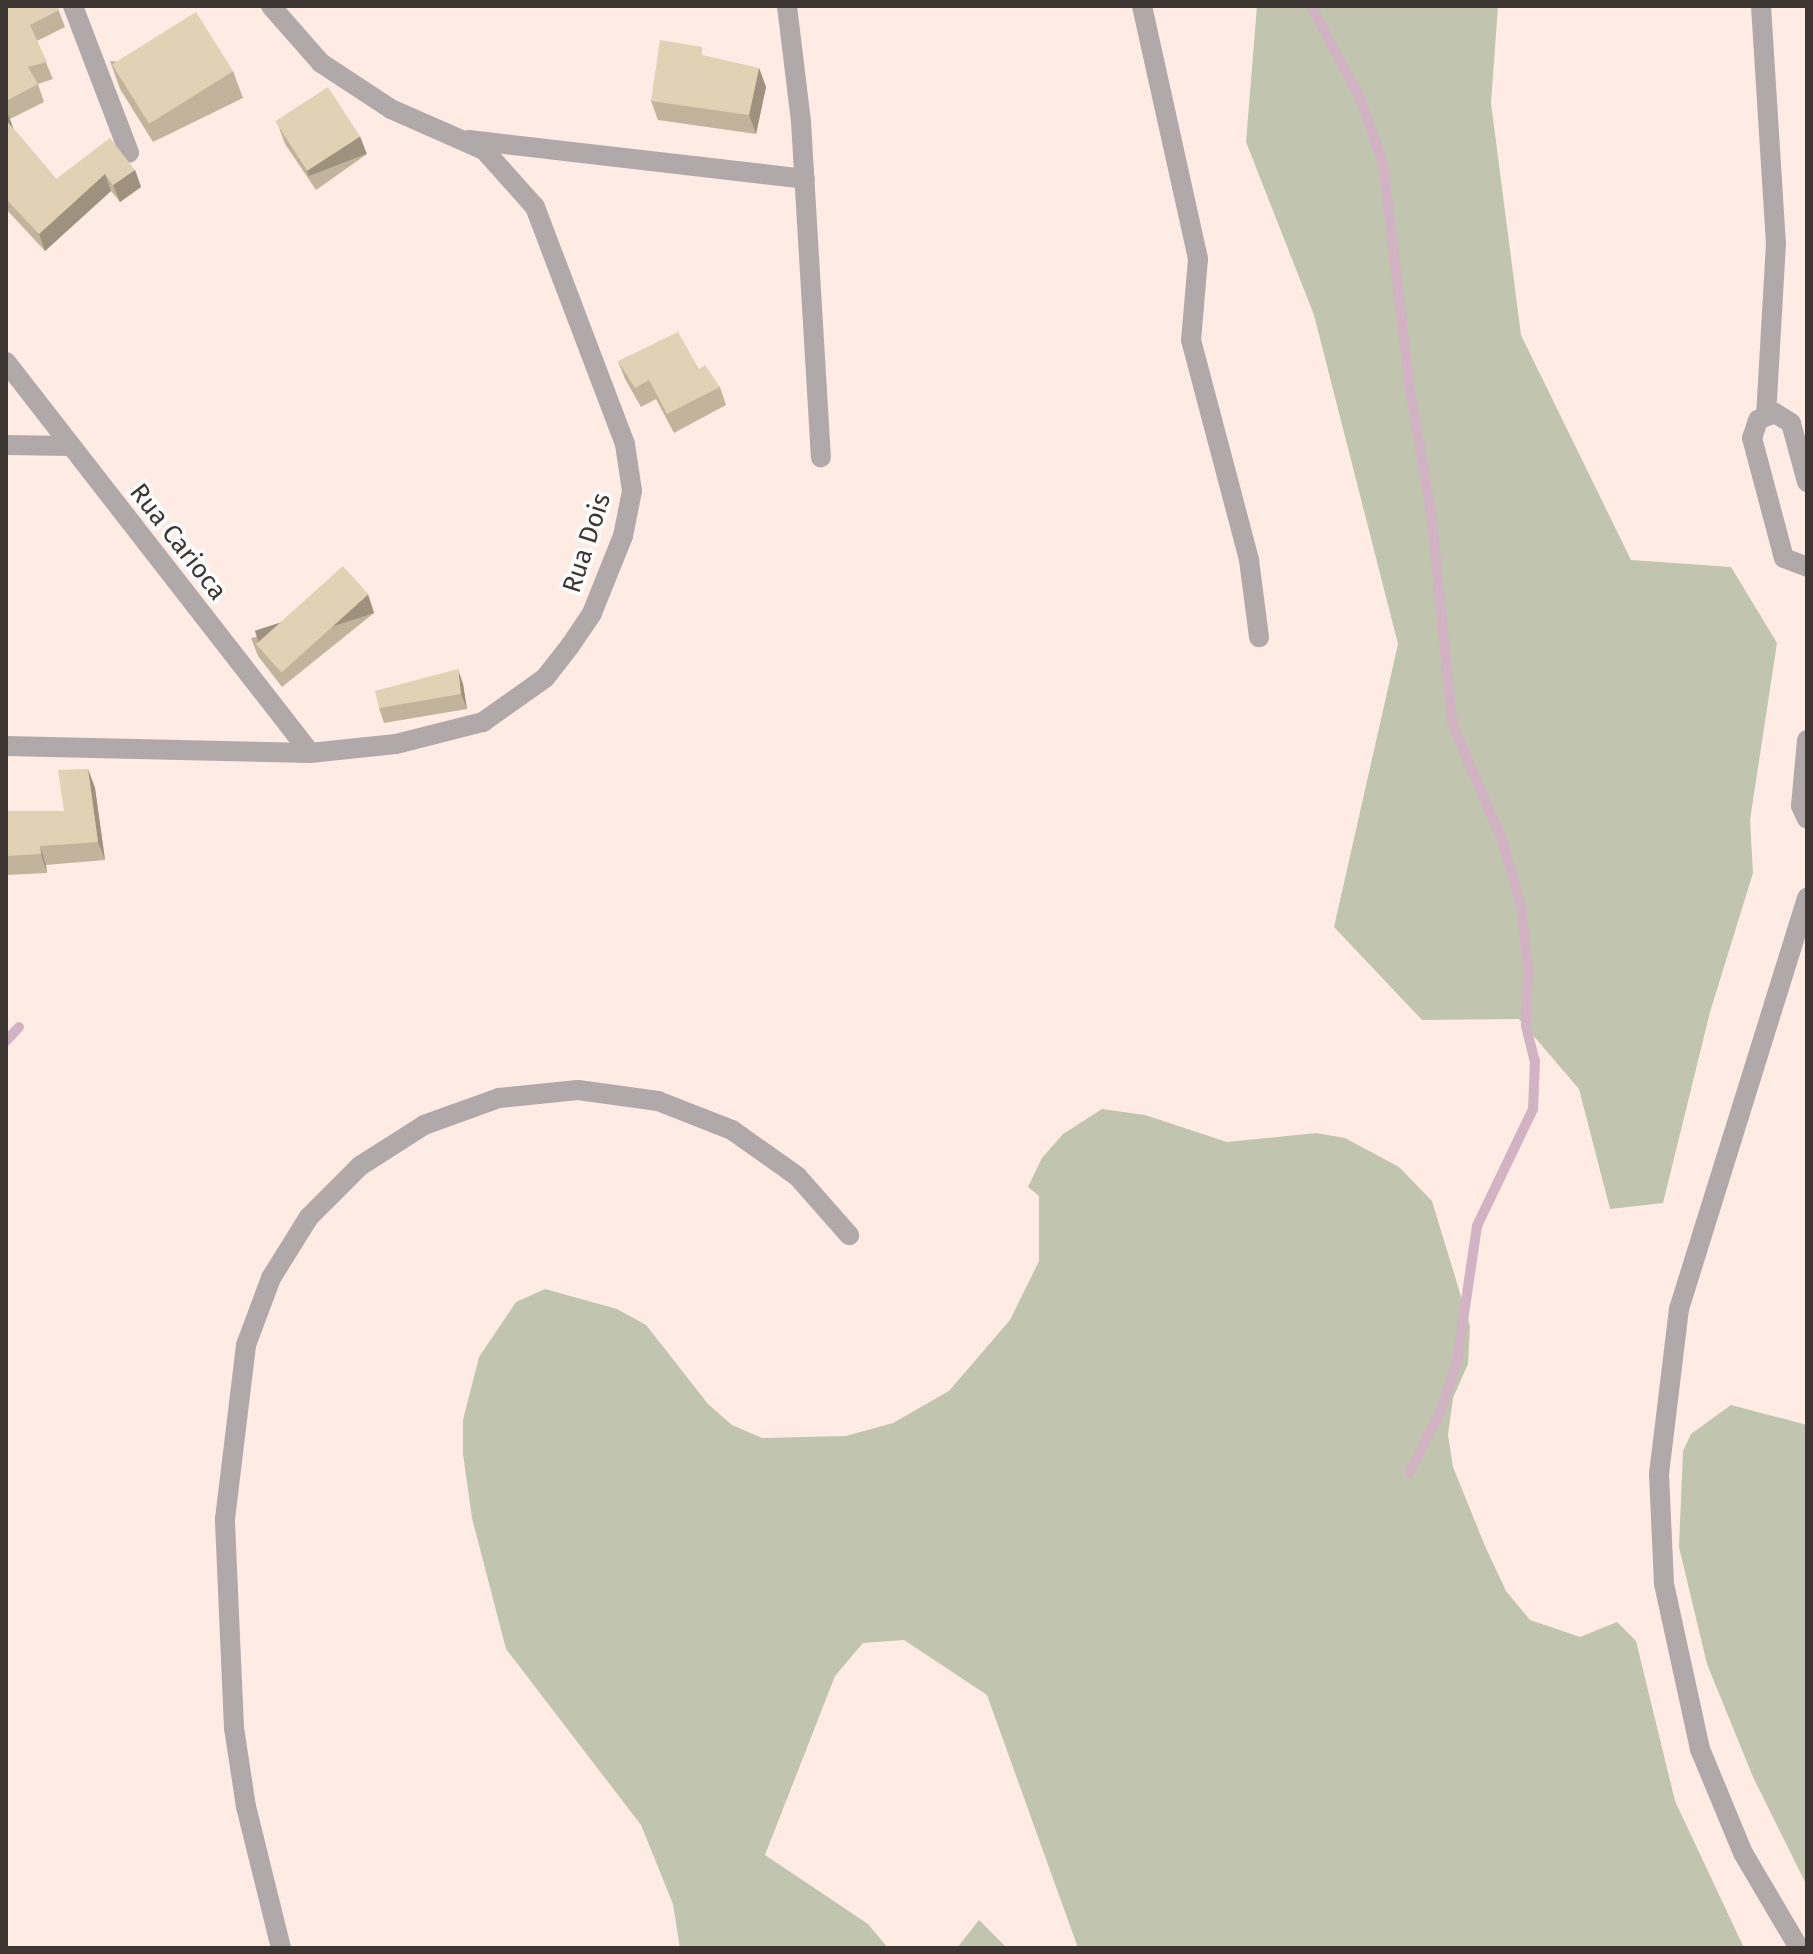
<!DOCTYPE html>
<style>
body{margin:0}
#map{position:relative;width:1813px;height:1954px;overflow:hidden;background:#feece4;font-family:"Fira Sans",sans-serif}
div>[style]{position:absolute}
.green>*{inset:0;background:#c1c4af}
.stream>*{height:10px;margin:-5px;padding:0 5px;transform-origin:5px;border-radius:5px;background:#d1b3c4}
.minor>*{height:20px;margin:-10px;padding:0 10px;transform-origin:10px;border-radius:10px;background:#b1a9a9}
.wall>*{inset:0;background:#c2b49c}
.shaded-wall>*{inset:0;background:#9e927f;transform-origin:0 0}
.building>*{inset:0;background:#e1d1b5;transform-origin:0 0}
span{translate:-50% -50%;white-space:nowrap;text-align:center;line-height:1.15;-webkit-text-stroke:7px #fff;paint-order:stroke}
.street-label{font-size:26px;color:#3d3633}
.frame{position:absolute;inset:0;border:8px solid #3d3633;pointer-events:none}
</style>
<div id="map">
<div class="green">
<i style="clip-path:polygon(1257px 6px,1498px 6px,1491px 103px,1521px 335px,1631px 560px,1731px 567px,1777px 643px,1750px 820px,1753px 873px,1710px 1012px,1663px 1203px,1610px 1209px,1579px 1089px,1519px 1019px,1422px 1020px,1334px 927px,1398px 644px,1314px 315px,1246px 142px)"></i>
<i style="clip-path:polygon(1102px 1109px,1145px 1115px,1227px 1142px,1316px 1133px,1345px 1138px,1399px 1167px,1432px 1201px,1470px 1326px,1468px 1364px,1453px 1398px,1448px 1435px,1453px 1467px,1485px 1546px,1506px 1591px,1530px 1620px,1580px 1637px,1617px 1622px,1636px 1641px,1675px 1801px,1744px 1948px,1078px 1948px,987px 1695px,904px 1640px,863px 1643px,835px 1676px,765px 1855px,868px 1924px,888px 1948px,680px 1948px,673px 1904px,641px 1825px,506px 1649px,472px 1518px,463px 1454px,463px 1420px,479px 1357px,516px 1302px,545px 1289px,617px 1309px,646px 1325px,708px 1404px,732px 1425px,762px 1438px,846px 1436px,893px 1423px,949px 1391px,1010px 1320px,1039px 1261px,1039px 1196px,1028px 1187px,1042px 1158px,1063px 1134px)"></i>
<i style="clip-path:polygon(1731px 1405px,1807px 1425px,1807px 1886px,1753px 1777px,1707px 1664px,1679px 1547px,1683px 1451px,1691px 1434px)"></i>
<i style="clip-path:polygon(979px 1920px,1007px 1948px,957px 1948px)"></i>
</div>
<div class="stream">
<i style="left:1311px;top:6px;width:104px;rotate:62deg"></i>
<i style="left:1360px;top:98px;width:69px;rotate:70.5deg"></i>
<i style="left:1383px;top:163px;width:229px;rotate:83.2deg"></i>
<i style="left:1410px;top:390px;width:123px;rotate:80.2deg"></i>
<i style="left:1431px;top:511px;width:213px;rotate:84.3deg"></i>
<i style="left:1452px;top:723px;width:127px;rotate:66.9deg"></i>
<i style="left:1502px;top:840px;width:69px;rotate:73.9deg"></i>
<i style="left:1521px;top:906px;width:61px;rotate:83.5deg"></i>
<i style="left:1528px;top:967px;width:59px;rotate:91.9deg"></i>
<i style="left:1526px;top:1026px;width:36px;rotate:76deg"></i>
<i style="left:1535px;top:1061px;width:48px;rotate:92.4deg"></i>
<i style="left:1533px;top:1109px;width:130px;rotate:115.6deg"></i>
<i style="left:1477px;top:1226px;width:137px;rotate:98.4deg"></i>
<i style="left:1457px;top:1362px;width:48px;rotate:108.1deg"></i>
<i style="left:1442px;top:1408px;width:72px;rotate:116.6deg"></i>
<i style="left:6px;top:1041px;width:19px;rotate:-47deg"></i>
</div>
<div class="minor">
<i style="left:73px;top:6px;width:157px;rotate:69.1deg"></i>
<i style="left:787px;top:6px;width:117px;rotate:83.1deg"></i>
<i style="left:801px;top:122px;width:336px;rotate:86.6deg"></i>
<i style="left:1142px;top:6px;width:259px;rotate:77.5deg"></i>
<i style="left:1198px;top:259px;width:81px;rotate:94.9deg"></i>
<i style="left:1191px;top:340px;width:228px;rotate:75.2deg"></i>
<i style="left:1249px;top:560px;width:78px;rotate:82.6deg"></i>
<i style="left:1761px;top:6px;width:237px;rotate:86.4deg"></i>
<i style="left:1776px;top:243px;width:171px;rotate:93.3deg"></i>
<i style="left:469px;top:140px;width:338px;rotate:6.6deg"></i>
<i style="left:6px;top:362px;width:495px;rotate:52.1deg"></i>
<i style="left:6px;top:445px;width:64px;rotate:0.9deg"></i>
<i style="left:1807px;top:482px;width:61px;rotate:-105.2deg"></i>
<i style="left:1791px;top:423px;width:19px;rotate:-148deg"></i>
<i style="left:1775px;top:413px;width:18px;rotate:158deg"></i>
<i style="left:1758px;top:420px;width:19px;rotate:108deg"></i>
<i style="left:1752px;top:438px;width:124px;rotate:75.1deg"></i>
<i style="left:1784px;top:558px;width:25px;rotate:21deg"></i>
<i style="left:1807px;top:740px;width:66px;rotate:95.2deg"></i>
<i style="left:1801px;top:806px;width:14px;rotate:65deg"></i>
<i style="left:6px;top:746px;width:304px;rotate:1.3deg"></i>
<i style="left:310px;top:753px;width:86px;rotate:-6deg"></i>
<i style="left:396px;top:744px;width:90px;rotate:-14.2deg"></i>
<i style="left:483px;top:722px;width:76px;rotate:-35.4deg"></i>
<i style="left:545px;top:678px;width:41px;rotate:-52deg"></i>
<i style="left:570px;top:646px;width:40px;rotate:-56deg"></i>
<i style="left:592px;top:613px;width:83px;rotate:-68.1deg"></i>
<i style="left:623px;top:536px;width:46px;rotate:-78.7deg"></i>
<i style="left:632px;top:491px;width:48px;rotate:-98.5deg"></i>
<i style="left:625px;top:444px;width:254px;rotate:-110.8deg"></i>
<i style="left:535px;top:207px;width:76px;rotate:-131.8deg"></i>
<i style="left:484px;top:150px;width:102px;rotate:-156.2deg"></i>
<i style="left:391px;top:109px;width:84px;rotate:-146.7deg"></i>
<i style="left:321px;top:63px;width:76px;rotate:-131.3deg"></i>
<i style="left:281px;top:1948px;width:145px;rotate:-103.9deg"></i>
<i style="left:246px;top:1807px;width:80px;rotate:-98.6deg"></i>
<i style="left:234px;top:1728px;width:209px;rotate:-92.5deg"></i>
<i style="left:225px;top:1519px;width:175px;rotate:-83.1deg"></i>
<i style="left:246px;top:1345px;width:72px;rotate:-69.5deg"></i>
<i style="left:271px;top:1278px;width:72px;rotate:-58.1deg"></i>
<i style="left:309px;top:1217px;width:72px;rotate:-45deg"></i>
<i style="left:360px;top:1166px;width:76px;rotate:-32.6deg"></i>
<i style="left:424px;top:1125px;width:80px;rotate:-19.8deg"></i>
<i style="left:499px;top:1098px;width:79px;rotate:-5.8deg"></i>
<i style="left:578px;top:1090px;width:81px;rotate:7.8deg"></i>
<i style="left:658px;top:1101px;width:79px;rotate:21.4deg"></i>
<i style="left:732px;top:1130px;width:80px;rotate:35.3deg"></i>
<i style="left:797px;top:1176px;width:79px;rotate:48.6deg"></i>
<i style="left:1799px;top:1948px;width:110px;rotate:-120.5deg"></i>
<i style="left:1743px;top:1853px;width:113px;rotate:-112.5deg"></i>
<i style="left:1700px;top:1749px;width:169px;rotate:-102.3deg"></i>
<i style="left:1664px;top:1584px;width:110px;rotate:-92.6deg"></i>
<i style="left:1659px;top:1474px;width:166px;rotate:-83.1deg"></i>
<i style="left:1679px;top:1309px;width:431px;rotate:-72.7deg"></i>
</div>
<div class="wall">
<i style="clip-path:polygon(6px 6px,57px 6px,65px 27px,37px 41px,53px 79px,38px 84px,44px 102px,10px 119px,13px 128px,56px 179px,135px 170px,141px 187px,120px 202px,111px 191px,45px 251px,6px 209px)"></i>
<i style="clip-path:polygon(110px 61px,233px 71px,243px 98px,153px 142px,120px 89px)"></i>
<i style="clip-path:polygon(759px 68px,766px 87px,756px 134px,658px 120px,651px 101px)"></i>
<i style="clip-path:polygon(278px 125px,367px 154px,316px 190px,285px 144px)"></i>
<i style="clip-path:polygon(618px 361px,699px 369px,720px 387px,726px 405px,674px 433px,656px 399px,641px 407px,625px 379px)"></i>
<i style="clip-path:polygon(374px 613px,282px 687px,258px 656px,251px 638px)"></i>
<i style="clip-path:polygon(463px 684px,467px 709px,384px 723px,379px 708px)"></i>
<i style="clip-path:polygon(88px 769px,95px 788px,105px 860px,46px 865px,47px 873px,7px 875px,6px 871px,6px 811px,64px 811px)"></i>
</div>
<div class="shaded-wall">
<i style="clip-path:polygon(759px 68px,766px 87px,756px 134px,749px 115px)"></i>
<i style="clip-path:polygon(7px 111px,13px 128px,6px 127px)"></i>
<i style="left:360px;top:136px;width:19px;height:62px;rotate:69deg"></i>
<i style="clip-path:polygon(135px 170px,141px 187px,120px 202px,113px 185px)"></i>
<i style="clip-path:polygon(105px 174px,111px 191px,45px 251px,39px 234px)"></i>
<i style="left:368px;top:594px;width:20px;height:119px;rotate:72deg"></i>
<i style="clip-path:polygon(458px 669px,463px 684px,467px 709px,461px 694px)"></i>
<i style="clip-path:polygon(88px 769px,95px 788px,105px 860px,98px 842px)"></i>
<i style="clip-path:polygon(40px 846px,46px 865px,47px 873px,41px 854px)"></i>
</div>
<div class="building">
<i style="clip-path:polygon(6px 6px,57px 6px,59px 10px,30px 25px,47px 62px,28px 67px,38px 84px,6px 101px)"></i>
<i style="left:196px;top:12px;width:70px;height:99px;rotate:58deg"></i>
<i style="clip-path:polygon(660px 40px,702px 47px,702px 55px,759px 68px,749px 115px,651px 101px)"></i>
<i style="left:328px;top:87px;width:59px;height:63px;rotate:57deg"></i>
<i style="clip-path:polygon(6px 120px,56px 179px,110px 138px,135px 170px,113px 185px,105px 174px,39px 234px,6px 199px)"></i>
<i style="clip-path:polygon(678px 332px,699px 369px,705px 365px,720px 387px,667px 414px,649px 380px,635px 388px,618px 361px)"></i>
<i style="left:343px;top:566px;width:38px;height:117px;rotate:48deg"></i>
<i style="clip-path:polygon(458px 669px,461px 694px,379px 708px,375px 691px)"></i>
<i style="clip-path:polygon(88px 769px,98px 842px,40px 846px,41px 854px,6px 856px,6px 811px,64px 811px,58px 770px)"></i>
</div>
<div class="street-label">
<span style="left:178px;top:542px;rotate:52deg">Rua Carioca</span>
<span style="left:587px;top:543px;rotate:-72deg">Rua Dois</span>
</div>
<div class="frame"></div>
</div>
